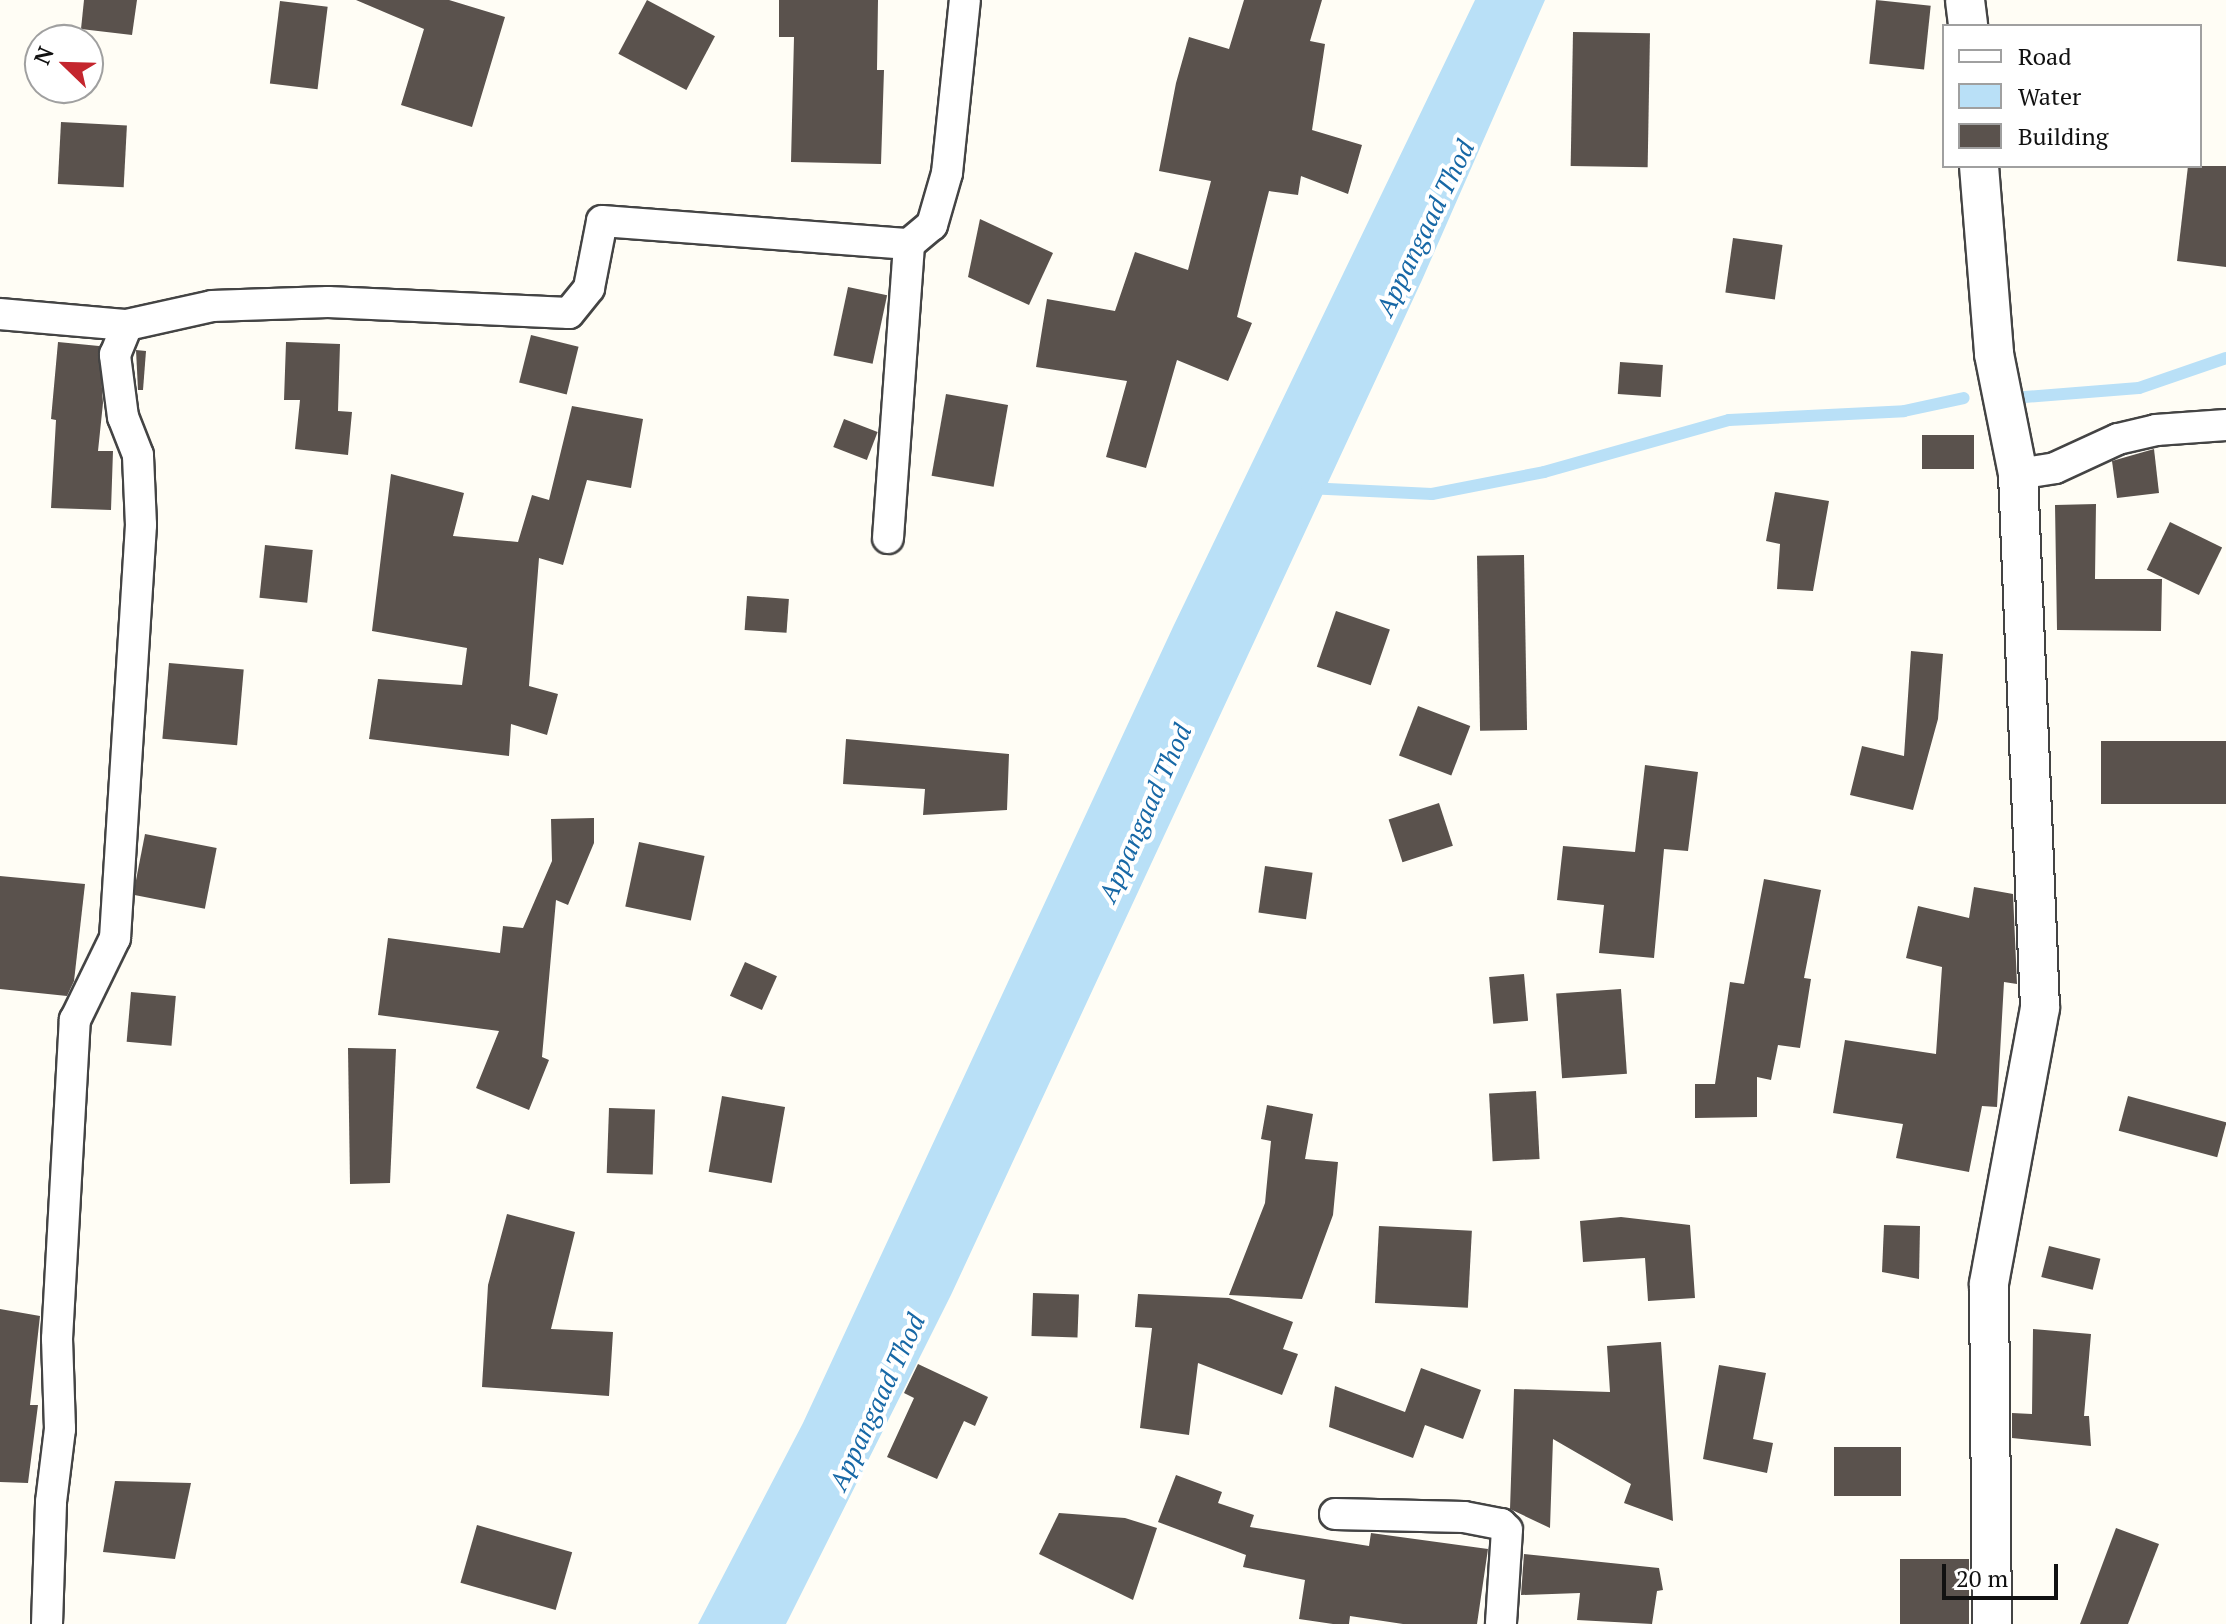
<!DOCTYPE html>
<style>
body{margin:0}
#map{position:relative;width:2226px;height:1624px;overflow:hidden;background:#fffdf5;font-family:"PT Serif",serif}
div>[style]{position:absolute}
.water>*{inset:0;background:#b9e0f7}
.stream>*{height:12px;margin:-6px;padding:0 6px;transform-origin:6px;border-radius:6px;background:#b9e0f7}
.building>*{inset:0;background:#5a524d;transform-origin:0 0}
.roads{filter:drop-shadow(2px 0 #444) drop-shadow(-2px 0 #444) drop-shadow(0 2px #444) drop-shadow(0 -2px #444)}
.minor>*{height:30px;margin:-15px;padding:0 15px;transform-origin:15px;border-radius:15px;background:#fff}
.tertiary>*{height:38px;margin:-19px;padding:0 19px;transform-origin:19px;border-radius:19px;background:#fff}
span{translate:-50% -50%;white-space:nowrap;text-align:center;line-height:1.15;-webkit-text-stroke:8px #fff;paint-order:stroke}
.water-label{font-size:26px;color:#1768a6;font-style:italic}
.legend{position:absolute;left:1942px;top:24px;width:260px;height:144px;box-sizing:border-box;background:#fff;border:2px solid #a0a0a0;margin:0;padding:10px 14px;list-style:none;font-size:24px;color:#111}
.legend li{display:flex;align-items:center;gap:16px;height:40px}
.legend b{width:40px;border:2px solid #a0a0a0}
.north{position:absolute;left:24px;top:24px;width:80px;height:80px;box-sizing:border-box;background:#fff;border:2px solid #a0a0a0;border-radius:50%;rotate:293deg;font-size:22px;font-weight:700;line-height:32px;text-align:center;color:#111}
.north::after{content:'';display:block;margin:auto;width:28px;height:36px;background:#c4262e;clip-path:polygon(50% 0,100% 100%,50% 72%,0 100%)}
.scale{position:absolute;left:1942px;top:1564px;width:116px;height:36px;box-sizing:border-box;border:4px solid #111;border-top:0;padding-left:10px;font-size:24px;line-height:28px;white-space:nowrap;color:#111;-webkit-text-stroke:6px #fff;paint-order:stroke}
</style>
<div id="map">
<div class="water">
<i style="clip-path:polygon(1475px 0,1545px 0,1422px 280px,951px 1295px,786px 1624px,698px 1624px,803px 1423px,1173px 627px)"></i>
</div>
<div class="stream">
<i style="left:2012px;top:398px;width:127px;rotate:-4.5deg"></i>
<i style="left:2139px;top:388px;width:92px;rotate:-19deg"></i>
<i style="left:1307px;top:488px;width:125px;rotate:2.7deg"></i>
<i style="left:1432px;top:494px;width:114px;rotate:-11.1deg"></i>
<i style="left:1544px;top:472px;width:192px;rotate:-15.7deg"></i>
<i style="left:1729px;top:420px;width:175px;rotate:-2.9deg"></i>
<i style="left:1904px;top:411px;width:61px;rotate:-12.2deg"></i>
</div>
<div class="building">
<i style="clip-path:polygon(84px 0,137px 0,132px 35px,81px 29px)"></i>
<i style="clip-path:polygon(356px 0,449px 0,505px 17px,472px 127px,401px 105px,424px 29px)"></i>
<i style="left:647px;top:0;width:77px;height:61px;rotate:28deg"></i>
<i style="clip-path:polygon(779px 0,878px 0,877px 70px,884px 70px,881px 164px,791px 162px,794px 37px,779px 37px)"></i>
<i style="clip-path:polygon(1244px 0,1322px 0,1310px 41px,1325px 44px,1312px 130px,1362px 145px,1348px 194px,1301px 176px,1298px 195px,1269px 191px,1237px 317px,1252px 323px,1228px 381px,1177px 360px,1146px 468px,1106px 457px,1127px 381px,1036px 367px,1047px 299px,1115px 311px,1135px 252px,1188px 270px,1211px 181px,1159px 171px,1176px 83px,1189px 37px,1229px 49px)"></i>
<i style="left:1876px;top:0;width:55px;height:64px;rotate:6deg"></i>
<i style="left:280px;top:1px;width:48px;height:83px;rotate:7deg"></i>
<i style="left:1573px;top:32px;width:77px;height:134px;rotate:1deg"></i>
<i style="left:61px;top:122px;width:66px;height:62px;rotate:3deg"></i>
<i style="clip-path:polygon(2188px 166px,2226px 166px,2226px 267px,2177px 261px)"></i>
<i style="clip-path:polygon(980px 219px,1053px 253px,1029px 305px,968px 277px)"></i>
<i style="left:1733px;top:238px;width:50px;height:55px;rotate:8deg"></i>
<i style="left:848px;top:287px;width:40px;height:70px;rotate:12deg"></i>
<i style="left:531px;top:335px;width:49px;height:49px;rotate:14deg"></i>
<i style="clip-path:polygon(58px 342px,99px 346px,103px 403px,98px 451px,113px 451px,111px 510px,51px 508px,56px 420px,51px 419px)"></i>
<i style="clip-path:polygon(286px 342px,340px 344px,338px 411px,352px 412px,348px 455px,295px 449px,300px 400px,284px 400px)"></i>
<i style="clip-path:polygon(136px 350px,146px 351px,143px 390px,138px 390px)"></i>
<i style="left:1620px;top:362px;width:43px;height:32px;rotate:4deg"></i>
<i style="left:946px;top:394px;width:63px;height:83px;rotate:10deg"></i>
<i style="clip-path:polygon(572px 406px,643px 419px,631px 488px,587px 480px,563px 565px,539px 558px,529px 686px,558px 694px,547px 735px,511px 724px,509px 756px,369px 739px,378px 679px,462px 685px,467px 648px,372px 631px,391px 474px,464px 493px,453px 536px,518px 542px,532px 495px,549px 500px)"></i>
<i style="left:844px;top:419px;width:36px;height:30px;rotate:21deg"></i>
<i style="left:1922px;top:435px;width:52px;height:34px"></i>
<i style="clip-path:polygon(2154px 449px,2159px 493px,2117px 498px,2112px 461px)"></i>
<i style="clip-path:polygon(1775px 492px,1829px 501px,1813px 591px,1777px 589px,1780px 544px,1766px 541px)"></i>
<i style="clip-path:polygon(2096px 504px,2095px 579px,2162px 579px,2161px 631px,2057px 630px,2055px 505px)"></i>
<i style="left:2170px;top:522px;width:58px;height:53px;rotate:26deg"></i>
<i style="left:265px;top:545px;width:48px;height:53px;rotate:6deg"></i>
<i style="left:1524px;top:555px;width:175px;height:47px;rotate:89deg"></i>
<i style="left:747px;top:596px;width:42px;height:34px;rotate:4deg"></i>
<i style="left:1336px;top:611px;width:57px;height:59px;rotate:19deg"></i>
<i style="clip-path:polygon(1911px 651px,1943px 654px,1938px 719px,1913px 810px,1850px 795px,1862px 746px,1904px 756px)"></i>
<i style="left:169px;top:663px;width:75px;height:76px;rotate:5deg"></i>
<i style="left:1418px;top:706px;width:56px;height:53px;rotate:21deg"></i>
<i style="clip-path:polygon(846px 739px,1009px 754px,1007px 810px,923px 815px,925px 789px,843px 784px)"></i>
<i style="left:2226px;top:741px;width:63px;height:125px;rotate:90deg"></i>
<i style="clip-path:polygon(1645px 765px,1698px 772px,1688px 851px,1664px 849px,1654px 958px,1599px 953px,1604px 905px,1557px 900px,1563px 846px,1635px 852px)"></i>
<i style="left:1439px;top:803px;width:45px;height:53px;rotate:72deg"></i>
<i style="clip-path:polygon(594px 818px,594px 843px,568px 905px,556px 900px,542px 1057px,549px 1060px,529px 1110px,476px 1088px,499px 1031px,378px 1015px,388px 938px,500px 953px,503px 926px,523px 928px,552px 861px,551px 819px)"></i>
<i style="left:145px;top:834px;width:73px;height:62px;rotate:11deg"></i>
<i style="left:639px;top:842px;width:67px;height:66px;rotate:12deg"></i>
<i style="left:1265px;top:866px;width:48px;height:47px;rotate:8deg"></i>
<i style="clip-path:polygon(0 876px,85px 884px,74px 981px,67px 996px,0 989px)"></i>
<i style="clip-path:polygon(1764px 879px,1821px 890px,1804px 978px,1811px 979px,1800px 1048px,1778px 1045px,1771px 1080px,1757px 1077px,1757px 1117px,1695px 1118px,1695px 1084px,1715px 1084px,1730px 982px,1744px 984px)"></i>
<i style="clip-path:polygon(1974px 887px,2013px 894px,2017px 984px,2004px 982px,1997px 1107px,1982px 1106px,1969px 1172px,1896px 1158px,1903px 1124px,1833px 1113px,1845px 1040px,1936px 1054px,1942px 967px,1906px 958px,1918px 906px,1969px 918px)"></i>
<i style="left:745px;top:962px;width:35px;height:37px;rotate:24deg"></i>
<i style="left:1524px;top:974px;width:47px;height:35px;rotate:85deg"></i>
<i style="left:1621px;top:989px;width:85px;height:65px;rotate:86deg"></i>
<i style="left:131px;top:992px;width:45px;height:50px;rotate:5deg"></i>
<i style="clip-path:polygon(348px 1048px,396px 1049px,390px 1183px,350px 1184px)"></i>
<i style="left:1536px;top:1091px;width:68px;height:47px;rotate:87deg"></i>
<i style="left:722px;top:1096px;width:64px;height:77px;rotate:10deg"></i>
<i style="left:2128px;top:1096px;width:102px;height:36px;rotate:15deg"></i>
<i style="clip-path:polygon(1267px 1105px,1313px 1114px,1305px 1159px,1338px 1162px,1333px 1215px,1302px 1299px,1229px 1295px,1265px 1203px,1271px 1141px,1261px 1139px)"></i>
<i style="left:609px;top:1108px;width:46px;height:65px;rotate:2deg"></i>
<i style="clip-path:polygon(507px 1214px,575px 1232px,551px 1329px,613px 1332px,609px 1396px,482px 1387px,488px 1285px)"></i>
<i style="clip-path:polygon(1621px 1217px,1690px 1225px,1695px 1298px,1648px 1301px,1645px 1258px,1583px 1262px,1580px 1221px)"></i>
<i style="clip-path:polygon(1884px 1225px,1920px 1226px,1919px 1279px,1882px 1272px)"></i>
<i style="left:1379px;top:1226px;width:93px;height:77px;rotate:3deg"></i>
<i style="left:2049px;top:1246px;width:53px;height:32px;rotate:14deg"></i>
<i style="left:1033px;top:1293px;width:46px;height:43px;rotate:2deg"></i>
<i style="clip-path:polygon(1138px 1294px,1229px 1298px,1293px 1322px,1283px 1349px,1298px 1354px,1282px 1395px,1198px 1363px,1189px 1435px,1140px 1428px,1152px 1328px,1135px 1327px)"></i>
<i style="clip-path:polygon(0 1309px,40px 1316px,30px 1405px,38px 1405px,28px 1483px,0 1482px)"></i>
<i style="clip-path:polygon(2033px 1329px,2091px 1334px,2084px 1416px,2089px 1416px,2091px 1446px,2012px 1438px,2012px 1413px,2032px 1414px)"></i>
<i style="clip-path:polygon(1661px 1342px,1673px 1521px,1624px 1503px,1631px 1484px,1553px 1439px,1550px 1528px,1510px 1509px,1514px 1389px,1610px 1392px,1607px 1346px)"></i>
<i style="clip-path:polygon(918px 1364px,988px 1397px,975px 1426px,964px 1421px,937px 1479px,887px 1457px,914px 1398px,904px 1393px)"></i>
<i style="clip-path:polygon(1719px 1365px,1766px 1373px,1753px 1439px,1773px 1443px,1767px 1473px,1703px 1459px)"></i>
<i style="clip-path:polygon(1421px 1368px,1481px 1390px,1463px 1439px,1425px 1425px,1413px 1458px,1329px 1427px,1335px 1386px,1405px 1412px)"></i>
<i style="left:1901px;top:1447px;width:49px;height:67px;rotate:90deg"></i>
<i style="clip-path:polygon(1176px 1475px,1222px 1492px,1218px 1503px,1254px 1515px,1250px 1527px,1369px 1546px,1371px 1533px,1488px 1549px,1477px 1624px,1403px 1624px,1350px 1616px,1349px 1624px,1333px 1624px,1299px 1619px,1305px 1580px,1243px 1567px,1246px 1555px,1158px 1522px)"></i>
<i style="clip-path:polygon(115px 1481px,191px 1483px,175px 1559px,103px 1552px)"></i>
<i style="clip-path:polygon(1059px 1513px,1125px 1518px,1157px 1528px,1133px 1600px,1039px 1554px)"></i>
<i style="left:477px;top:1525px;width:99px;height:60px;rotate:16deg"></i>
<i style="clip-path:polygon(2116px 1528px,2159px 1544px,2128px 1624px,2080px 1624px)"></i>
<i style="clip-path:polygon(1524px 1554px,1659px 1568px,1663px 1590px,1657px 1591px,1652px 1624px,1577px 1620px,1580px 1593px,1521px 1595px)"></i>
<i style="left:1900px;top:1559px;width:69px;height:65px"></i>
</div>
<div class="roads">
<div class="minor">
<i style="left:0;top:314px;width:127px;rotate:5deg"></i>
<i style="left:2018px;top:474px;width:37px;rotate:-9deg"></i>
<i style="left:2055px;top:468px;width:69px;rotate:-24.7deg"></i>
<i style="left:2118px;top:439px;width:39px;rotate:-13deg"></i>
<i style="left:2156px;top:430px;width:70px;rotate:-4.1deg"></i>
<i style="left:888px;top:538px;width:295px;rotate:-85.9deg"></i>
<i style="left:1335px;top:1514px;width:129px;rotate:1.3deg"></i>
<i style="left:1464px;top:1517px;width:38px;rotate:11deg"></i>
<i style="left:1501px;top:1524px;width:8px;rotate:45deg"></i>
<i style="left:1507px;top:1530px;width:94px;rotate:93.7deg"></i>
<i style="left:47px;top:1624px;width:122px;rotate:-88.1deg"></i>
<i style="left:51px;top:1502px;width:74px;rotate:-83deg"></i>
<i style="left:60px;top:1429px;width:90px;rotate:-91.9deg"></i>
<i style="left:57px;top:1339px;width:320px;rotate:-86.8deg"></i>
<i style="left:75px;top:1020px;width:91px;rotate:-64deg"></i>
<i style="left:115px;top:938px;width:414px;rotate:-86.4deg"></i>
<i style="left:141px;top:525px;width:70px;rotate:-92.5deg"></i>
<i style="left:138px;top:455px;width:41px;rotate:-111.5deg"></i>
<i style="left:123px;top:417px;width:63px;rotate:-97.4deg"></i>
<i style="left:115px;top:355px;width:32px;rotate:-68deg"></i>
<i style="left:127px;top:325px;width:87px;rotate:-12.6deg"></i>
<i style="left:212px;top:306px;width:116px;rotate:-2deg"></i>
<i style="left:328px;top:302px;width:241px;rotate:2.6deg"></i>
<i style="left:569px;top:313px;width:32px;rotate:-51deg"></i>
<i style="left:589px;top:288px;width:68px;rotate:-79deg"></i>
<i style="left:602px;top:221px;width:308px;rotate:4.3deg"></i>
<i style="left:909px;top:244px;width:30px;rotate:-40deg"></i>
<i style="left:932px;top:225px;width:54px;rotate:-73.9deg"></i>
<i style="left:947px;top:173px;width:174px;rotate:-84.1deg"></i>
</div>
<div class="tertiary">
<i style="left:1965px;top:0;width:26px;rotate:83deg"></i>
<i style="left:1979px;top:166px;width:189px;rotate:85.4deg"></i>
<i style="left:1994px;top:354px;width:122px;rotate:78.7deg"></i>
<i style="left:2018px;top:474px;width:534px;rotate:87.64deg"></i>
<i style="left:2040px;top:1008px;width:281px;rotate:100.5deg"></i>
<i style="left:1989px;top:1284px;width:340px;rotate:89.5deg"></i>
</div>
</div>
<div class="water-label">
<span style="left:1425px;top:228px;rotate:-64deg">Appangaad Thod</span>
<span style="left:1145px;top:813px;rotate:-66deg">Appangaad Thod</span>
<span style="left:877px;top:1402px;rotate:-65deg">Appangaad Thod</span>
</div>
<ul class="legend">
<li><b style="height:10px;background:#fff"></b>Road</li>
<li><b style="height:22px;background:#b9e0f7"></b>Water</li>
<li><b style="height:22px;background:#5a524d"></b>Building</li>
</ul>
<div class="north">N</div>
<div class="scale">20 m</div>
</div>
